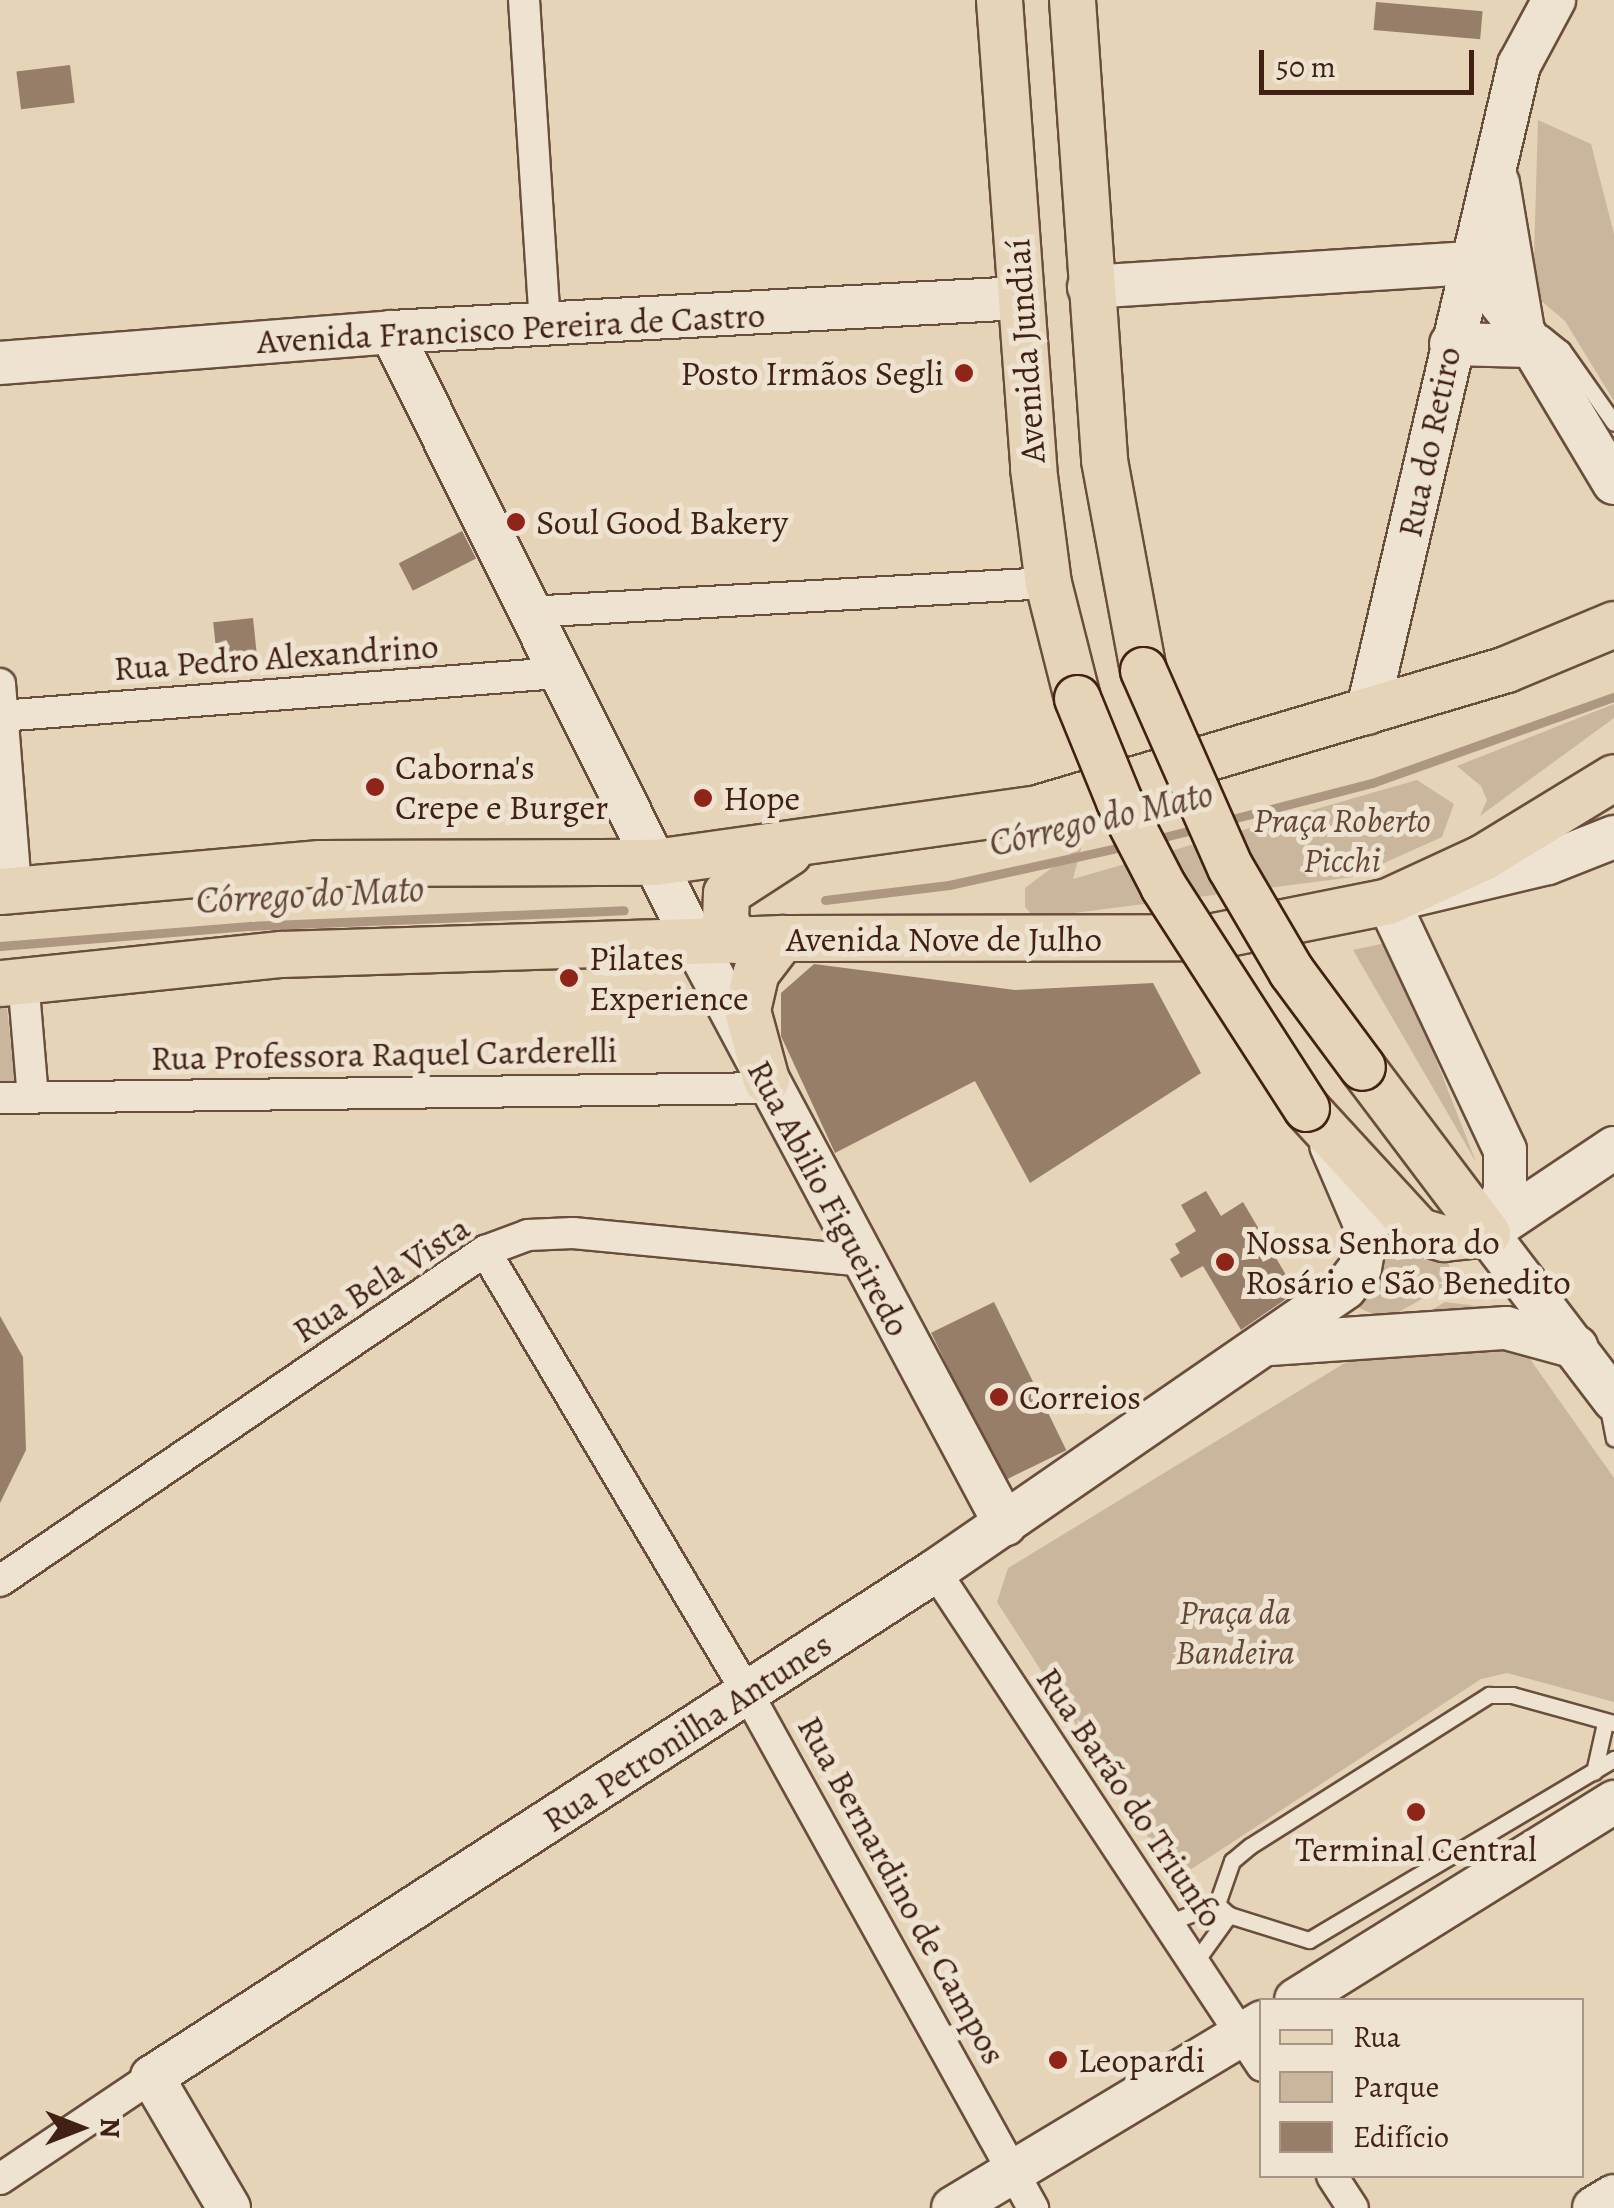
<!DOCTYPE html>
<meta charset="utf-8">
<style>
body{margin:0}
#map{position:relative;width:1614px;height:2208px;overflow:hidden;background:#e5d4b8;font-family:Alegreya,serif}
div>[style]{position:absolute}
.green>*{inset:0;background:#c9b69c}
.stream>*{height:9px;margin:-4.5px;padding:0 4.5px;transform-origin:4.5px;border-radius:4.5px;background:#ad9780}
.building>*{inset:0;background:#967e69;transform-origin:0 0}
.roads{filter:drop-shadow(2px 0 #6a4e3c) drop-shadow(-2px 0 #6a4e3c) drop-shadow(0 2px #6a4e3c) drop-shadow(0 -2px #6a4e3c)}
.lane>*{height:15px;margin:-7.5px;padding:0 7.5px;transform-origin:7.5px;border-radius:7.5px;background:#eee3d1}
.street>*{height:30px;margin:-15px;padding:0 15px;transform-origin:15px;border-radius:15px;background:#eee3d1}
.secondary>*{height:42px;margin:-21px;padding:0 21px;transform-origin:21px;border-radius:21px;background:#eee3d1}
.primary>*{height:45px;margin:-22.5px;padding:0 22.5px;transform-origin:22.5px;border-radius:22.5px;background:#e5d4b8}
.bridges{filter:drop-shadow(2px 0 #412113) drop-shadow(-2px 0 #412113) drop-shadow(0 2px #412113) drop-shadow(0 -2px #412113)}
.primary-bridge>*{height:45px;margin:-22.5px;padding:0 22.5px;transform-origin:22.5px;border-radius:22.5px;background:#e5d4b8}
.dots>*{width:28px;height:28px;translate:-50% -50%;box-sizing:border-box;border:5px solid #eee3d1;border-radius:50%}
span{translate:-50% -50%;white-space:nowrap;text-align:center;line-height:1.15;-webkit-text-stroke:10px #eee3d1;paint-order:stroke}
.street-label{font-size:35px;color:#412113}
.poi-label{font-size:35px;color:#412113}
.right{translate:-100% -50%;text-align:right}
.left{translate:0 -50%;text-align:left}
.park-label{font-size:35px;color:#634635;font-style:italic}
.water-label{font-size:38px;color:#614434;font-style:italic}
.legend{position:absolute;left:1259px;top:1998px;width:325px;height:180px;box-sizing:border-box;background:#eee3d1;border:2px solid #a99585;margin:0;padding:12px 18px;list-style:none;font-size:30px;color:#412113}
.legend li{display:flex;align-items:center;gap:20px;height:50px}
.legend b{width:50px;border:2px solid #a99585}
.north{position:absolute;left:30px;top:2078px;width:100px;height:100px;-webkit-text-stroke:8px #eee3d1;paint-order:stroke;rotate:90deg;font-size:28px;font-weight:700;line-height:40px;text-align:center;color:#412113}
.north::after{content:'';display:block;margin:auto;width:35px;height:45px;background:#412113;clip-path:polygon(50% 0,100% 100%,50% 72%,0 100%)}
.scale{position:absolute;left:1259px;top:50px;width:215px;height:45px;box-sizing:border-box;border:5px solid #412113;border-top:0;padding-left:12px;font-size:30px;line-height:35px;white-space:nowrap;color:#412113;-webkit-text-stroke:8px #eee3d1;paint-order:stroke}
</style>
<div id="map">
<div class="green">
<i style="clip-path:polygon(1538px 120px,1591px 144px,1614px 234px,1614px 401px,1565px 321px,1533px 294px)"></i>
<i style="clip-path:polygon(1614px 704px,1614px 718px,1480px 816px,1487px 800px,1481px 786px,1457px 766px)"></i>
<i style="clip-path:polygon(1417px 780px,1454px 804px,1442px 837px,1353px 877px,1035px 918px,1025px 907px,1025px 888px,1082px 845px,1073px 879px)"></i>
<i style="clip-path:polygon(1390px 942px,1476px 1162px,1353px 950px)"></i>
<i style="clip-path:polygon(7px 1008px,15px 1083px,0 1083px,0 1009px)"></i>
<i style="clip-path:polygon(1390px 1230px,1443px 1250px,1455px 1280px,1385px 1320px,1316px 1287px)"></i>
<i style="clip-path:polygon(1445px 1302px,1494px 1308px,1614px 1478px,1614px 1702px,1507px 1673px,1481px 1679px,1190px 1870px,1170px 1871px,997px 1602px,1008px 1568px)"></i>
</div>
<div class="stream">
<i style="left:1224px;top:821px;width:153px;rotate:-14.4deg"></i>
<i style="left:1372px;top:783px;width:257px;rotate:-19.6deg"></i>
<i style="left:1152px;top:840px;width:49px;rotate:-14deg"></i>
<i style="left:825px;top:900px;width:125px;rotate:-6.9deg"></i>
<i style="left:949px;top:885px;width:182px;rotate:-12.4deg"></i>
<i style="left:0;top:946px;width:251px;rotate:-4.6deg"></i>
<i style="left:250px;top:926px;width:374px;rotate:-2.4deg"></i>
</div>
<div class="building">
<i style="left:1376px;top:2px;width:107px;height:28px;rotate:5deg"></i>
<i style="left:70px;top:65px;width:38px;height:54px;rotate:83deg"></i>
<i style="left:462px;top:531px;width:31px;height:71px;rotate:63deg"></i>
<i style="left:253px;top:618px;width:37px;height:40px;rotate:84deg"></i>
<i style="clip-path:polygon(814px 964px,1015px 990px,1153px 983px,1201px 1073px,1030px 1183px,975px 1081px,835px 1153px,781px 1036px,781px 993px)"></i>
<i style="clip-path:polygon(1206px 1191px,1221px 1216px,1243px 1202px,1296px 1292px,1241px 1330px,1203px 1266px,1181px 1278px,1170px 1259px,1180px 1253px,1175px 1244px,1196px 1231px,1181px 1205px)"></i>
<i style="left:994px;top:1302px;width:165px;height:70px;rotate:64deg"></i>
<i style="clip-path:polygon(0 1316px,23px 1357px,26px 1450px,0 1503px)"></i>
</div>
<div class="roads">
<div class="lane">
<i style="left:1542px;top:333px;width:26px;rotate:39deg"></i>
<i style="left:1562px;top:349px;width:90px;rotate:54.9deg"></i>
<i style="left:1607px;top:1403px;width:36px;rotate:79deg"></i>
<i style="left:1594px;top:1772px;width:50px;rotate:-77.3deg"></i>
<i style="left:1217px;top:1904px;width:16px;rotate:43deg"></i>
<i style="left:1229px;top:1915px;width:84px;rotate:17.4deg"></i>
<i style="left:1309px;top:1940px;width:355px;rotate:-30.7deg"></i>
<i style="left:1168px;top:1923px;width:53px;rotate:-21.2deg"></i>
<i style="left:1217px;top:1904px;width:46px;rotate:-70.8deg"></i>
<i style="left:1232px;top:1861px;width:23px;rotate:-40deg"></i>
<i style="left:1250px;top:1846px;width:283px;rotate:-32.3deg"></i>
<i style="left:1489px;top:1695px;width:23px"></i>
<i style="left:1512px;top:1695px;width:106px;rotate:15.4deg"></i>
<i style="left:1196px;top:1961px;width:57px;rotate:-54.3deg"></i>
</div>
<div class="street">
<i style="left:524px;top:0;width:326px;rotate:86.3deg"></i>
<i style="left:528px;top:612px;width:521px;rotate:-3.19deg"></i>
<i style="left:0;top:684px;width:205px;rotate:85.5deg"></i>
<i style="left:0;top:716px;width:560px;rotate:-4.41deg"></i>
<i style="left:23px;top:979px;width:118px;rotate:85.2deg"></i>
<i style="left:0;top:1098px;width:770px;rotate:-0.74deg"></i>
<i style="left:485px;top:1251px;width:515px;rotate:59.3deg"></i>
<i style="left:748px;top:1694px;width:588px;rotate:60.99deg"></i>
<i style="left:935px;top:1571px;width:593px;rotate:56.55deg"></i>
<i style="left:0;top:1581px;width:587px;rotate:-34.23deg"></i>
<i style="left:485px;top:1251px;width:46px;rotate:-20.4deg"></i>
<i style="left:528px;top:1235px;width:45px;rotate:-2.5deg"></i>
<i style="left:573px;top:1233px;width:291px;rotate:5.5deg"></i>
<i style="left:1332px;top:2176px;width:38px;rotate:57deg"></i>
<i style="left:0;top:2179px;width:183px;rotate:-33.9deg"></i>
</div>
<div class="secondary">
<i style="left:1498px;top:183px;width:144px;rotate:80.4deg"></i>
<i style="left:1089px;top:287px;width:381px;rotate:-3.6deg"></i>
<i style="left:1469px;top:263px;width:87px;rotate:51.5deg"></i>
<i style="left:1523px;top:331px;width:177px;rotate:59.1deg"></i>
<i style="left:391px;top:332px;width:682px;rotate:63.55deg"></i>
<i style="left:695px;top:943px;width:659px;rotate:61.92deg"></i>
<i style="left:1451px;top:344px;width:79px;rotate:1.5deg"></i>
<i style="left:0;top:363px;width:392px;rotate:-4.5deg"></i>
<i style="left:391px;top:332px;width:631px;rotate:-3.09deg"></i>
<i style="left:1367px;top:713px;width:666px;rotate:-76.8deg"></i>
<i style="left:1519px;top:65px;width:74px;rotate:-61.7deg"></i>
<i style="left:1487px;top:1233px;width:46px;rotate:-66.8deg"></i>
<i style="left:1505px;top:1191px;width:41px;rotate:-90deg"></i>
<i style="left:1505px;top:1150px;width:275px;rotate:-115.2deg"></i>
<i style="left:1388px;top:901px;width:164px;rotate:-13.4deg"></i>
<i style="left:1548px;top:863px;width:71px;rotate:-21.5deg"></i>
<i style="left:1487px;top:1233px;width:210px;rotate:52.7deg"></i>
<i style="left:1487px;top:1233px;width:153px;rotate:-33.8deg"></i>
<i style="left:1270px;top:1344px;width:237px;rotate:-3.9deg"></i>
<i style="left:1506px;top:1328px;width:73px;rotate:15.2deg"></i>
<i style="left:1296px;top:2000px;width:375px;rotate:-31.9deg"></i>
<i style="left:229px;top:2208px;width:152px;rotate:-120.4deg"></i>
<i style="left:152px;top:2077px;width:932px;rotate:-32.87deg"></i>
<i style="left:935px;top:1571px;width:498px;rotate:-34.6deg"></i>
<i style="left:1345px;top:1288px;width:25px;rotate:-53deg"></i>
<i style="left:1360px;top:1268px;width:40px;rotate:-80deg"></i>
<i style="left:1367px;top:1229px;width:91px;rotate:-113.2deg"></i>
<i style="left:953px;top:2208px;width:361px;rotate:-31deg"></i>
<i style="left:1594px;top:2208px;width:23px;rotate:-31deg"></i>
</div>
<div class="primary">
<i style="left:999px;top:0;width:469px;rotate:85.8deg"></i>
<i style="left:1033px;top:468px;width:116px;rotate:82.6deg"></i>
<i style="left:1048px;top:583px;width:119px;rotate:75.8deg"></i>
<i style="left:1072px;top:0;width:461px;rotate:86deg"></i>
<i style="left:1104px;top:460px;width:214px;rotate:79.5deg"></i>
<i style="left:0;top:891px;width:321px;rotate:-5deg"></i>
<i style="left:320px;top:863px;width:335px;rotate:-0.2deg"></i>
<i style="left:655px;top:862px;width:386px;rotate:-8deg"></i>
<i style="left:1037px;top:808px;width:489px;rotate:-16.5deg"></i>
<i style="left:1506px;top:669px;width:117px;rotate:-22.6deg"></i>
<i style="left:737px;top:940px;width:22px;rotate:-122deg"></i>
<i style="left:725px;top:921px;width:28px;rotate:-88deg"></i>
<i style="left:726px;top:893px;width:75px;rotate:-33.1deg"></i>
<i style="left:0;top:983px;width:282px;rotate:-5.9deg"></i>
<i style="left:281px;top:954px;width:501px;rotate:-1.83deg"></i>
<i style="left:782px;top:938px;width:426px;rotate:-0.1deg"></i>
<i style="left:1208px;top:937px;width:184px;rotate:-11.3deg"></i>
<i style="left:1388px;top:901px;width:105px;rotate:-24.9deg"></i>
<i style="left:1483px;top:857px;width:153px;rotate:-31.4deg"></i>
<i style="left:766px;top:1080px;width:73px;rotate:-105.2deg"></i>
<i style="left:747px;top:1010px;width:39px;rotate:-77deg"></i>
<i style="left:756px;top:972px;width:43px;rotate:-52.6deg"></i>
<i style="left:1306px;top:1108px;width:167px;rotate:47.4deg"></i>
<i style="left:1419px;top:1231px;width:26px;rotate:16deg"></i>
<i style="left:1444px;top:1238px;width:43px;rotate:-6.6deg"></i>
<i style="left:1487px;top:1233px;width:208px;rotate:-127deg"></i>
</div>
</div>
<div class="bridges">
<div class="primary-bridge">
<i style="left:1143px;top:670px;width:215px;rotate:66.2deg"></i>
<i style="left:1230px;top:867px;width:121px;rotate:59.6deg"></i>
<i style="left:1291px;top:971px;width:119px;rotate:53.5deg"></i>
<i style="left:1077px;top:698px;width:111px;rotate:67.8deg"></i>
<i style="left:1119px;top:801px;width:96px;rotate:62.6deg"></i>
<i style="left:1163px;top:886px;width:264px;rotate:57.2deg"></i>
</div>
</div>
<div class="dots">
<i style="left:964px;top:373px;background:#8f2418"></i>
<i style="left:516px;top:522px;background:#8f2418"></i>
<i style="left:375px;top:787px;background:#8f2418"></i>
<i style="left:703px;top:798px;background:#8f2418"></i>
<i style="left:569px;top:978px;background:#8f2418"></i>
<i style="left:1225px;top:1262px;background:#8f2418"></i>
<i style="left:999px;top:1397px;background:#8f2418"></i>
<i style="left:1416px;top:1812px;background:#8f2418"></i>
<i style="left:1058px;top:2060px;background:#8f2418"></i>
</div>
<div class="street-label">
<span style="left:511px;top:328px;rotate:-3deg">Avenida Francisco Pereira de Castro</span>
<span style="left:1025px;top:351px;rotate:-94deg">Avenida Jundiaí</span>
<span style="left:1429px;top:442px;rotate:-78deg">Rua do Retiro</span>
<span style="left:276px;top:657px;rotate:-4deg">Rua Pedro Alexandrino</span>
<span style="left:944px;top:939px">Avenida Nove de Julho</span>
<span style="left:384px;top:1054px;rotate:-1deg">Rua Professora Raquel Carderelli</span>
<span style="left:829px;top:1198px;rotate:62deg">Rua Abilio Figueiredo</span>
<span style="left:381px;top:1279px;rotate:-33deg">Rua Bela Vista</span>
<span style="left:687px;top:1732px;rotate:-33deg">Rua Petronilha Antunes</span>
<span style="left:1130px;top:1797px;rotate:56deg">Rua Barão do Triunfo</span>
<span style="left:902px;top:1890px;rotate:61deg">Rua Bernardino de Campos</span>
</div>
<div class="poi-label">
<span class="right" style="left:944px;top:373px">Posto Irmãos Segli</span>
<span class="left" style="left:536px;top:522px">Soul Good Bakery</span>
<span class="left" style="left:395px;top:787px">Caborna's<br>Crepe e Burger</span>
<span class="left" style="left:723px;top:798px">Hope</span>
<span class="left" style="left:589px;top:978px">Pilates<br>Experience</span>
<span class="left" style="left:1245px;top:1262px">Nossa Senhora do<br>Rosário e São Benedito</span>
<span class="left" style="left:1019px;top:1397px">Correios</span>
<span style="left:1416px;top:1849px">Terminal Central</span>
<span class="left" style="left:1078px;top:2060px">Leopardi</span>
</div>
<div class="park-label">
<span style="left:1342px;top:840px">Praça Roberto<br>Picchi</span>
<span style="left:1235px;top:1632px">Praça da<br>Bandeira</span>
</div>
<div class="water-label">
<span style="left:1101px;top:819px;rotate:-13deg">Córrego do Mato</span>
<span style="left:310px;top:895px;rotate:-3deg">Córrego do Mato</span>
</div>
<ul class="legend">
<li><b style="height:12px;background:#e5d4b8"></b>Rua</li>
<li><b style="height:28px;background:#c9b69c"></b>Parque</li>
<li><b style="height:28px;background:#967e69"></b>Edifício</li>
</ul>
<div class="north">N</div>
<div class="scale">50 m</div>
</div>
